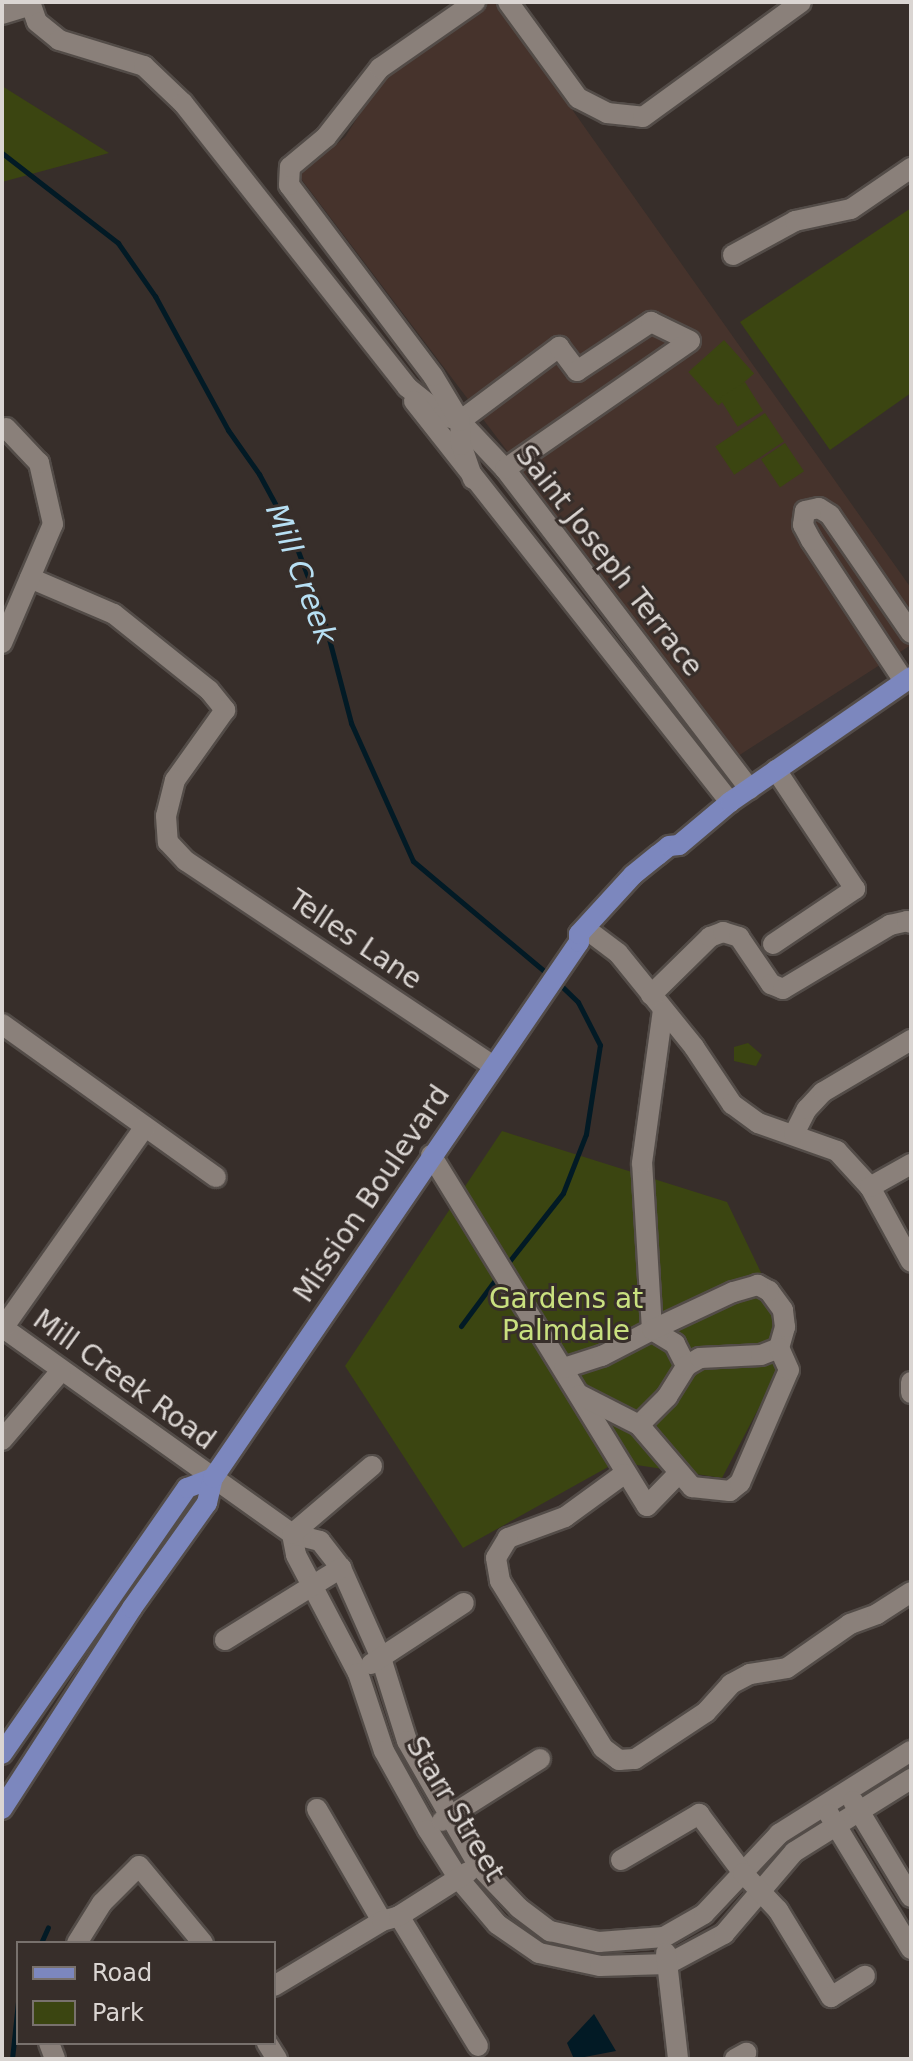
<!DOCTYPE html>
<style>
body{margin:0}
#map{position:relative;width:913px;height:2061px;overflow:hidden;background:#372e2a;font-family:"DejaVu Sans",sans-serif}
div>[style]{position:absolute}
.education>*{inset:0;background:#46332c}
.green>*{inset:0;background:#3b4511;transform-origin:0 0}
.water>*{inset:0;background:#021a25}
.stream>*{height:5px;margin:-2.5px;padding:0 2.5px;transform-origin:2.5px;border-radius:2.5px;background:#021a25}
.roads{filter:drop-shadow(2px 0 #534c48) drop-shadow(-2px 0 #534c48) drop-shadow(0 2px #534c48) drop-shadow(0 -2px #534c48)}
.minor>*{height:20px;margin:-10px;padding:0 10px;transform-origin:10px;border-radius:10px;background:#8a807a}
.major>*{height:20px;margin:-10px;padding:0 10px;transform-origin:10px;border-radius:10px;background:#7c87be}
span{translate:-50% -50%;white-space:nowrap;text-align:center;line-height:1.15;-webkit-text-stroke:6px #372e2a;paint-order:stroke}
.street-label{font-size:28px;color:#dad5d2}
.park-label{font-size:28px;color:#c9e07f}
.water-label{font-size:30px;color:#b7dff3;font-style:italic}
.frame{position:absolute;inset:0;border:4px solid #dad5d2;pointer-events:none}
.legend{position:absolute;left:16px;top:1941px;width:260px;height:104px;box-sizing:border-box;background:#372e2a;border:2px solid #78716d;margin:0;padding:10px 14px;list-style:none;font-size:24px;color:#dad5d2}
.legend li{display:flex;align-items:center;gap:16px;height:40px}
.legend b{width:40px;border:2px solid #78716d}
</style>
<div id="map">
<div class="education">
<i style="clip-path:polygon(490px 2px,496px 2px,911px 588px,911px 645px,738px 756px,299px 176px,345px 137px,381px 81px)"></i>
</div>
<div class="green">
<i style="clip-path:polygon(2px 86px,109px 153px,2px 182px)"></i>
<i style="clip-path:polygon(911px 208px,911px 393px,830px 450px,740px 322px)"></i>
<i style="left:724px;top:340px;width:45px;height:48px;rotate:48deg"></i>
<i style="left:745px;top:382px;width:34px;height:30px;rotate:58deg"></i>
<i style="left:765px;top:413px;width:34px;height:60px;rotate:56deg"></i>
<i style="left:785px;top:443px;width:34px;height:29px;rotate:56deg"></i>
<i style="clip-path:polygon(748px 1043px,762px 1055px,756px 1066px,734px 1061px,734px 1047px)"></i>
<i style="clip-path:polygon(502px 1131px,727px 1202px,794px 1341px,722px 1478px,617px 1462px,463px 1548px,345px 1366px)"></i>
</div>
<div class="water">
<i style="clip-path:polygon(594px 2014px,616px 2051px,574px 2059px,567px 2043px)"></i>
</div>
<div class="stream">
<i style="left:2px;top:153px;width:147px;rotate:37.8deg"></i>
<i style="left:118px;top:243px;width:65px;rotate:55.1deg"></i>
<i style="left:155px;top:296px;width:153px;rotate:61.4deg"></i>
<i style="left:228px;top:430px;width:54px;rotate:54.8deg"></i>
<i style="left:259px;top:474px;width:67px;rotate:61.5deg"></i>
<i style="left:291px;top:533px;width:89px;rotate:68.9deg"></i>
<i style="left:323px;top:616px;width:111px;rotate:75.3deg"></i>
<i style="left:351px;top:723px;width:151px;rotate:65.8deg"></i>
<i style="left:413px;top:861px;width:177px;rotate:40deg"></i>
<i style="left:504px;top:1268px;width:95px;rotate:-51.8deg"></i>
<i style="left:563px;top:1193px;width:63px;rotate:-68.7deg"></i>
<i style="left:586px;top:1134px;width:90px;rotate:-81.1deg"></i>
<i style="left:600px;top:1045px;width:48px;rotate:-117.1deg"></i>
<i style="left:578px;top:1002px;width:29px;rotate:-136deg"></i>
<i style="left:461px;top:1326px;width:62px;rotate:-53.5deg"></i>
<i style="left:41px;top:1943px;width:17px;rotate:-66deg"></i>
<i style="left:12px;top:2059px;width:57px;rotate:-84deg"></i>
</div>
<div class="roads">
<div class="minor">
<i style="left:30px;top:2px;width:21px;rotate:71deg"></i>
<i style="left:37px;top:22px;width:28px;rotate:39deg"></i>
<i style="left:59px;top:40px;width:89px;rotate:17deg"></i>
<i style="left:144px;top:66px;width:54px;rotate:43.5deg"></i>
<i style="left:183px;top:103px;width:362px;rotate:51.7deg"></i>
<i style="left:407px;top:387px;width:45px;rotate:38.7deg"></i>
<i style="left:442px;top:415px;width:19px;rotate:18deg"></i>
<i style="left:460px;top:421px;width:66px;rotate:46.8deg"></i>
<i style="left:505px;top:469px;width:403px;rotate:52.6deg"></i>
<i style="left:508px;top:2px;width:119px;rotate:53.9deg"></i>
<i style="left:578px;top:98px;width:33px;rotate:27deg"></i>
<i style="left:607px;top:113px;width:36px;rotate:6deg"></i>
<i style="left:643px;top:117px;width:195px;rotate:-36deg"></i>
<i style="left:2px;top:14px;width:30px;rotate:-17deg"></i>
<i style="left:733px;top:255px;width:71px;rotate:-28.7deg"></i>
<i style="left:795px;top:221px;width:57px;rotate:-12.1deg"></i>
<i style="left:851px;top:209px;width:73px;rotate:-34.3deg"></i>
<i style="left:414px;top:401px;width:511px;rotate:51.76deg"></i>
<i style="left:460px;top:421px;width:124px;rotate:-36.8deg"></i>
<i style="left:559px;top:347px;width:30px;rotate:53deg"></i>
<i style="left:577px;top:371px;width:89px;rotate:-33.5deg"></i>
<i style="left:651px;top:322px;width:43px;rotate:26deg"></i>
<i style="left:690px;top:341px;width:225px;rotate:145.3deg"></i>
<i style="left:473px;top:479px;width:36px;rotate:-109deg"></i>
<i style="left:461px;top:445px;width:24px;rotate:-92deg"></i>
<i style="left:460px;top:421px;width:52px;rotate:-121deg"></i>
<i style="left:433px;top:376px;width:239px;rotate:-127deg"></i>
<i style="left:289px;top:185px;width:18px;rotate:-87deg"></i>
<i style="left:290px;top:167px;width:47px;rotate:-39.8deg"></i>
<i style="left:326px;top:137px;width:88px;rotate:-52deg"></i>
<i style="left:380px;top:68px;width:116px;rotate:-34.8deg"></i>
<i style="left:30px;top:578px;width:91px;rotate:23.2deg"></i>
<i style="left:114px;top:614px;width:122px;rotate:38.7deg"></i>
<i style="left:209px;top:690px;width:26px;rotate:51deg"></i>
<i style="left:225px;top:710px;width:86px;rotate:125.5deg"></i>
<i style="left:175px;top:780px;width:37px;rotate:104deg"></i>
<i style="left:166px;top:816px;width:26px;rotate:86deg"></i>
<i style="left:168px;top:842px;width:26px;rotate:47deg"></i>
<i style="left:186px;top:861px;width:369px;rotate:33.7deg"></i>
<i style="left:2px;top:643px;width:129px;rotate:-66.8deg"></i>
<i style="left:53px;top:524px;width:63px;rotate:-102.9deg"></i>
<i style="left:39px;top:463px;width:48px;rotate:-133.3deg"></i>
<i style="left:904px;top:681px;width:169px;rotate:-123.4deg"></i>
<i style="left:811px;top:540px;width:17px;rotate:-118deg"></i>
<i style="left:803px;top:525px;width:14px;rotate:-82deg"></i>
<i style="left:805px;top:511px;width:14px;rotate:-12deg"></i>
<i style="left:819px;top:508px;width:13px;rotate:32deg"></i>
<i style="left:830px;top:515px;width:143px;rotate:55.5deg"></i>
<i style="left:594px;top:935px;width:30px;rotate:37deg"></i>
<i style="left:618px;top:953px;width:121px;rotate:51deg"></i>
<i style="left:694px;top:1047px;width:69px;rotate:56.3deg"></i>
<i style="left:732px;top:1104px;width:32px;rotate:36deg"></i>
<i style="left:758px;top:1123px;width:84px;rotate:19.5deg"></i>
<i style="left:837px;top:1151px;width:49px;rotate:47.5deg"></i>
<i style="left:870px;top:1187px;width:85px;rotate:61.3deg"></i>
<i style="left:773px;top:944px;width:99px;rotate:-33.9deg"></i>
<i style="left:855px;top:889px;width:143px;rotate:-123.6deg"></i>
<i style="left:651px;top:995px;width:83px;rotate:-44.5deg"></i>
<i style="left:710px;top:937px;width:14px;rotate:-21deg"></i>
<i style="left:723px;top:932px;width:17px;rotate:17deg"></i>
<i style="left:739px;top:937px;width:57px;rotate:55.8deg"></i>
<i style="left:771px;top:984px;width:13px;rotate:23deg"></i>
<i style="left:783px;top:989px;width:125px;rotate:-30.9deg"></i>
<i style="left:890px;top:925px;width:17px;rotate:-13deg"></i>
<i style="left:907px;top:921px;width:4px;rotate:27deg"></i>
<i style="left:2px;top:1024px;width:263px;rotate:35.6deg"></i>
<i style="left:794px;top:1134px;width:28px;rotate:-63deg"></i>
<i style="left:807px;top:1109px;width:23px;rotate:-47deg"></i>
<i style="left:823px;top:1092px;width:102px;rotate:-30.6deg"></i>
<i style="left:431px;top:1155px;width:412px;rotate:58.4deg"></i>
<i style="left:647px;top:1506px;width:46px;rotate:-45.9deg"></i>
<i style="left:870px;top:1187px;width:47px;rotate:-29.3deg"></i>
<i style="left:2px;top:1327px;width:356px;rotate:35.5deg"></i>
<i style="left:292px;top:1534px;width:29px;rotate:14deg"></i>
<i style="left:320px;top:1541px;width:34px;rotate:52deg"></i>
<i style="left:341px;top:1568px;width:98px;rotate:66deg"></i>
<i style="left:381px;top:1658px;width:87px;rotate:72.6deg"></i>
<i style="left:407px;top:1741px;width:143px;rotate:60.2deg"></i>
<i style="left:478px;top:1865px;width:59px;rotate:46.4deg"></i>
<i style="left:519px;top:1908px;width:39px;rotate:37deg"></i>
<i style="left:550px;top:1931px;width:50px;rotate:12.7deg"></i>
<i style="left:599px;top:1942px;width:65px;rotate:-4.4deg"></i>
<i style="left:664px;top:1937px;width:46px;rotate:-29.9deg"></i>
<i style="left:704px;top:1914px;width:110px;rotate:-46.8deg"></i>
<i style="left:779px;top:1834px;width:156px;rotate:-32.2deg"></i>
<i style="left:3px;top:1328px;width:246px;rotate:-54.8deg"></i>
<i style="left:652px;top:1330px;width:27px;rotate:31deg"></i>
<i style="left:675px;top:1344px;width:25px;rotate:63deg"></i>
<i style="left:564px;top:1368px;width:40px;rotate:-18deg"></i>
<i style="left:602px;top:1356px;width:56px;rotate:-27.5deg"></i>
<i style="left:652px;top:1330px;width:167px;rotate:-93.4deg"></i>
<i style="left:642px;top:1163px;width:154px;rotate:-82.2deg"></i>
<i style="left:911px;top:1382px;width:11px;rotate:90deg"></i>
<i style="left:580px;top:1395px;width:66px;rotate:27deg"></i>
<i style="left:639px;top:1425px;width:40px;rotate:-45deg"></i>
<i style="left:667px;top:1397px;width:36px;rotate:-58deg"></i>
<i style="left:686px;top:1366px;width:16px;rotate:-30deg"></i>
<i style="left:700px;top:1358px;width:61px;rotate:-2.8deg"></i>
<i style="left:761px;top:1355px;width:19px;rotate:-21deg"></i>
<i style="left:779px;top:1348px;width:22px;rotate:-74deg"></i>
<i style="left:785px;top:1327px;width:17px;rotate:-97deg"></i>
<i style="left:783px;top:1310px;width:24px;rotate:-126deg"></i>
<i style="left:769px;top:1291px;width:13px;rotate:-151deg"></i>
<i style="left:758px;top:1285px;width:26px;rotate:164deg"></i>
<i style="left:733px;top:1292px;width:89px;rotate:154.9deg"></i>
<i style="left:639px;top:1425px;width:82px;rotate:49.5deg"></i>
<i style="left:692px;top:1487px;width:38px;rotate:6deg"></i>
<i style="left:730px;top:1491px;width:13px;rotate:-39deg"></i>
<i style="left:740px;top:1483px;width:123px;rotate:-66.6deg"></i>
<i style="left:789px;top:1370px;width:24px;rotate:-114deg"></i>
<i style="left:2px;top:1440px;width:91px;rotate:-49.5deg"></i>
<i style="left:624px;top:1474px;width:73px;rotate:143.9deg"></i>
<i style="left:565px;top:1517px;width:61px;rotate:159.8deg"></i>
<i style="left:508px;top:1538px;width:23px;rotate:121deg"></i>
<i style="left:496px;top:1558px;width:23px;rotate:80deg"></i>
<i style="left:500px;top:1581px;width:196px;rotate:58.3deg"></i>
<i style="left:603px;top:1748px;width:20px;rotate:37deg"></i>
<i style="left:619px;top:1760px;width:16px;rotate:-4deg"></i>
<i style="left:635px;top:1759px;width:85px;rotate:-33.5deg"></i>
<i style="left:706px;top:1712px;width:38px;rotate:-48deg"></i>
<i style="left:731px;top:1684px;width:21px;rotate:-28deg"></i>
<i style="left:750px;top:1674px;width:37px;rotate:-9deg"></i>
<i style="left:787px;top:1668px;width:77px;rotate:-34.9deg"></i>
<i style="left:850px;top:1624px;width:29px;rotate:-20deg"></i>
<i style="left:877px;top:1614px;width:40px;rotate:-32.9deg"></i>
<i style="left:292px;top:1534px;width:21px;rotate:79deg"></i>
<i style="left:296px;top:1555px;width:133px;rotate:62.3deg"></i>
<i style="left:358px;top:1673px;width:82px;rotate:71.6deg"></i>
<i style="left:384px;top:1751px;width:90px;rotate:60.9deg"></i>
<i style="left:428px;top:1830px;width:58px;rotate:57.7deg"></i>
<i style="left:459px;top:1879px;width:59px;rotate:49.8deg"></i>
<i style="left:497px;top:1924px;width:51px;rotate:34.6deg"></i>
<i style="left:539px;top:1953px;width:62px;rotate:12deg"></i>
<i style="left:600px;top:1966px;width:68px;rotate:-1.7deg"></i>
<i style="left:668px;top:1964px;width:64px;rotate:-28.2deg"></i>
<i style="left:724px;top:1934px;width:108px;rotate:-49.5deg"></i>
<i style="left:794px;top:1852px;width:138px;rotate:-32deg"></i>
<i style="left:292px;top:1534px;width:105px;rotate:-40.4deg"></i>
<i style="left:225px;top:1640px;width:137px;rotate:-31.8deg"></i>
<i style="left:371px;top:1664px;width:111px;rotate:-33.3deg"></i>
<i style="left:853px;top:1801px;width:112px;rotate:58.9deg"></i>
<i style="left:317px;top:1809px;width:129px;rotate:59.9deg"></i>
<i style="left:829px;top:1814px;width:158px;rotate:58.7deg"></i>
<i style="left:442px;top:1821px;width:116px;rotate:-32.3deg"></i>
<i style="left:621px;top:1860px;width:91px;rotate:-30.5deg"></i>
<i style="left:699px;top:1814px;width:74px;rotate:53.3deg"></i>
<i style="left:743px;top:1873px;width:51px;rotate:46.6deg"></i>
<i style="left:778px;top:1910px;width:102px;rotate:58.7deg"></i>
<i style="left:831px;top:1997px;width:40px;rotate:-32deg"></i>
<i style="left:399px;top:1916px;width:152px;rotate:58.7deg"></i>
<i style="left:77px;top:1943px;width:47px;rotate:-58deg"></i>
<i style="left:102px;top:1903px;width:52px;rotate:-45deg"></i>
<i style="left:139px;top:1866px;width:100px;rotate:50.3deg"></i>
<i style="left:666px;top:1953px;width:107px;rotate:83.5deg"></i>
<i style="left:274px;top:1986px;width:126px;rotate:-31deg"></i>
<i style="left:382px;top:1921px;width:18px;rotate:-16deg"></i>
<i style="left:399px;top:1916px;width:82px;rotate:-32.5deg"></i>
<i style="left:49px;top:2043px;width:17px;rotate:69deg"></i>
<i style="left:267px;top:2043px;width:19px;rotate:58deg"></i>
<i style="left:735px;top:2059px;width:13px;rotate:-29deg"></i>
</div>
<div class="major">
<i style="left:2px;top:1754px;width:324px;rotate:-55.2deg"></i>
<i style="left:187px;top:1488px;width:28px;rotate:-21deg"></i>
<i style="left:2px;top:1809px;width:239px;rotate:-57.1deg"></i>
<i style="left:132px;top:1608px;width:129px;rotate:-54.5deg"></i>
<i style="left:207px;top:1503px;width:26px;rotate:-77deg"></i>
<i style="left:213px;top:1478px;width:649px;rotate:-55.67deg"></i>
<i style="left:579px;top:942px;width:8px;rotate:-90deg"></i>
<i style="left:579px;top:934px;width:80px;rotate:-47.5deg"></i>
<i style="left:633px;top:875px;width:32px;rotate:-39deg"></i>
<i style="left:658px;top:855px;width:14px;rotate:-39deg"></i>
<i style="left:669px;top:846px;width:10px;rotate:-6deg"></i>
<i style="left:679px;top:845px;width:67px;rotate:-40.1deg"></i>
<i style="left:730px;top:802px;width:220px;rotate:-34.6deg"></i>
</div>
</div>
<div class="street-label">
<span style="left:609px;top:561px;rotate:52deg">Saint Joseph Terrace</span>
<span style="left:355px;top:940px;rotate:34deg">Telles Lane</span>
<span style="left:372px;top:1194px;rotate:-56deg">Mission Boulevard</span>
<span style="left:124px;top:1380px;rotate:36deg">Mill Creek Road</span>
<span style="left:455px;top:1809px;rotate:59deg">Starr Street</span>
</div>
<div class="park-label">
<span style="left:566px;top:1315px">Gardens at<br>Palmdale</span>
</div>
<div class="water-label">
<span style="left:301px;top:574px;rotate:69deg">Mill Creek</span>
</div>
<div class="frame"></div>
<ul class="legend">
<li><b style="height:10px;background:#7c87be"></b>Road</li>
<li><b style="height:22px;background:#3b4511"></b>Park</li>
</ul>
</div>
